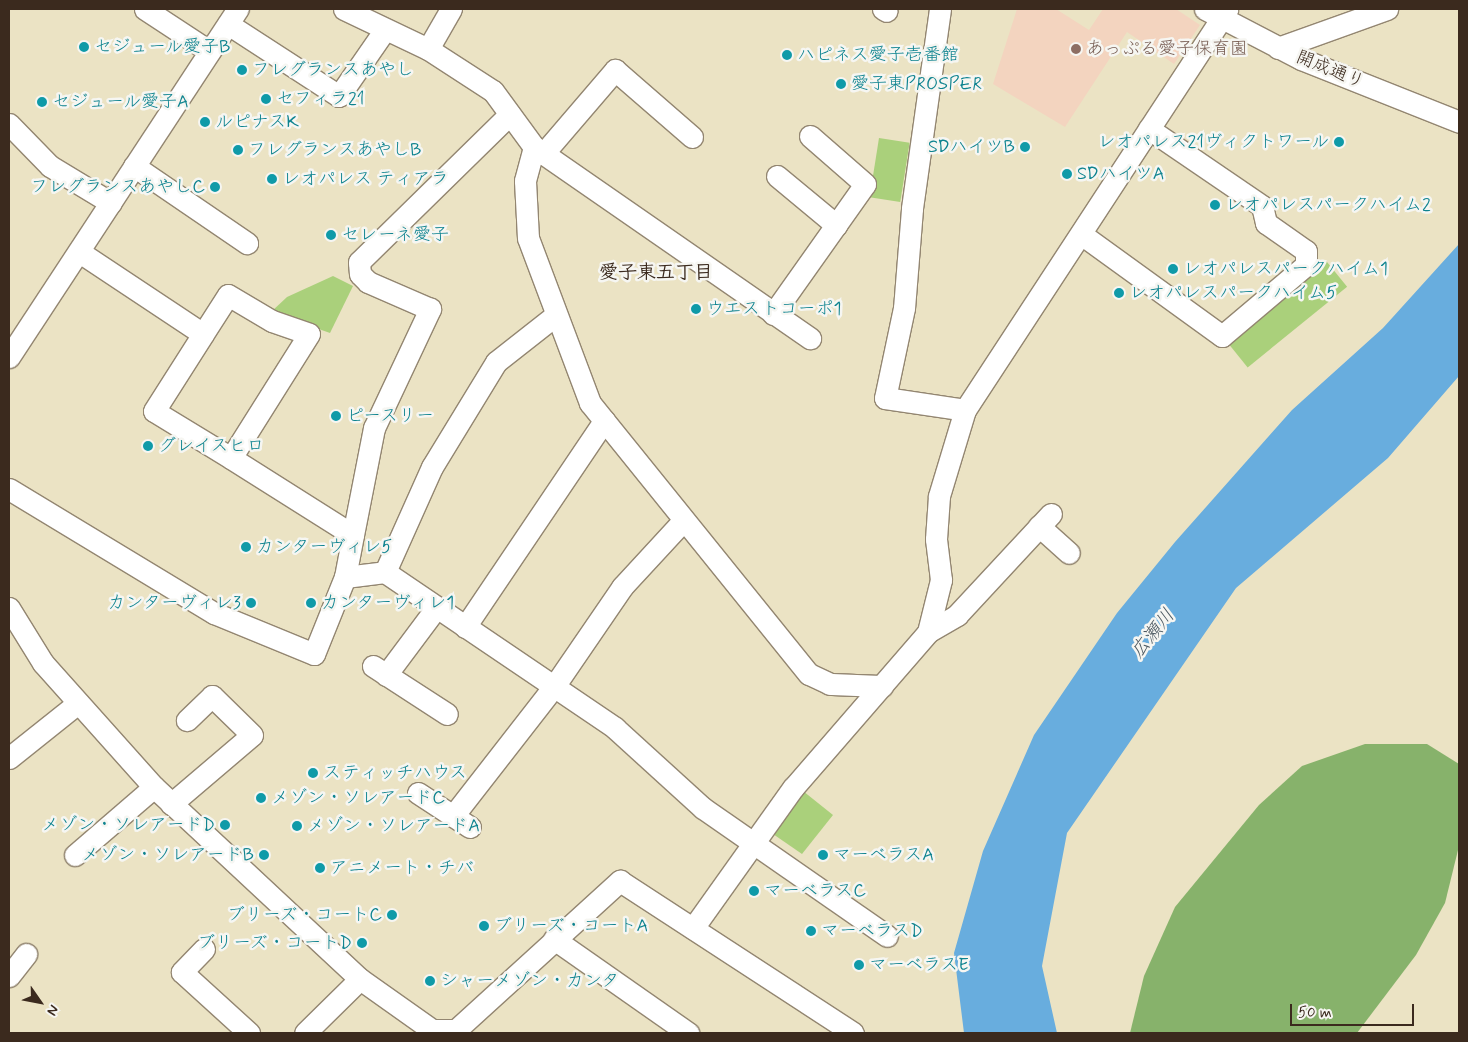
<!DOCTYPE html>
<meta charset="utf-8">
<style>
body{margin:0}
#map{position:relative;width:1468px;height:1042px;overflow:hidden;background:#ebe3c4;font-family:Mynerve,"Klee One",sans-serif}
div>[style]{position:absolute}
.built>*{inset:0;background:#f3d4bf}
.green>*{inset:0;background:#aad07b;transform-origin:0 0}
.forest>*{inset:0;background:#87b26b}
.water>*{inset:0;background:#68adde}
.roads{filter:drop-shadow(1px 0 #938671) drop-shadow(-1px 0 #938671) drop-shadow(0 1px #938671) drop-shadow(0 -1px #938671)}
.minor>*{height:21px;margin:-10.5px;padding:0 10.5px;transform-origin:10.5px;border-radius:10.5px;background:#fff}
.dots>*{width:14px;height:14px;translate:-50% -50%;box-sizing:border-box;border:2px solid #f6f6f2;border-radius:50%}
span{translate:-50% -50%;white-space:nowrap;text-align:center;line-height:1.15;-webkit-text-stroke:5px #f6f6f2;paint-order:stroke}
.culture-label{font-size:18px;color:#0d838f}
.left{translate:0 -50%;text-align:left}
.right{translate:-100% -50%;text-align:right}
.education-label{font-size:18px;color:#785e54}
.street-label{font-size:18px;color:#3b2a1e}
.neighbourhood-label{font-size:19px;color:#3b2a1e;font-weight:700}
.water-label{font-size:19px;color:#4b5861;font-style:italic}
.frame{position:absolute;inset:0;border:10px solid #3b2a1e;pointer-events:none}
.north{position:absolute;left:15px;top:977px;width:50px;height:50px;-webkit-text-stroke:4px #f6f6f2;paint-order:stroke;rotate:123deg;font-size:14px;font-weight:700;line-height:20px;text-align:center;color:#3b2a1e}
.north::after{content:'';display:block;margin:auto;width:18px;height:22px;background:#3b2a1e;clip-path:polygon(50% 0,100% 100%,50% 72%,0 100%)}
.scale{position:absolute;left:1290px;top:1004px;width:124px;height:22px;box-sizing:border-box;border:2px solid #3b2a1e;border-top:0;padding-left:6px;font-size:15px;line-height:18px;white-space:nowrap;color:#3b2a1e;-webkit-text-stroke:4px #f6f6f2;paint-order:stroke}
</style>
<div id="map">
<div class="built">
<i style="clip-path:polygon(1017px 9px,1056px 9px,1089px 30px,1103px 9px,1176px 9px,1200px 25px,1174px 64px,1127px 32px,1065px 127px,993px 84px)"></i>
</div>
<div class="green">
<i style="left:879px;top:138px;width:31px;height:60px;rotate:9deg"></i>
<i style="left:1327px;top:262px;width:32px;height:128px;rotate:51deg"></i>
<i style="clip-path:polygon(333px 276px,353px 286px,330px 333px,271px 312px,287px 297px)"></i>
<i style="clip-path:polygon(798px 787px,833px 815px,802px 854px,773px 834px)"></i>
</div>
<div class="forest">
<i style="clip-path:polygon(1365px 744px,1427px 744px,1459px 764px,1459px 846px,1445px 903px,1416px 955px,1357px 1033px,1130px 1033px,1144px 976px,1175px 907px,1259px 805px,1302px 766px)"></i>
</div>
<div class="water">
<i style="clip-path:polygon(1459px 244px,1459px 376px,1388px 458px,1236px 588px,1067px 833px,1042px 966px,1057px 1033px,964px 1033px,954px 953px,983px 851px,1034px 735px,1117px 613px,1175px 542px,1292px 410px,1383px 328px)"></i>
</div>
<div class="roads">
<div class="minor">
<i style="left:145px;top:9px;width:77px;rotate:33.3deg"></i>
<i style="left:344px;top:9px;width:93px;rotate:25.5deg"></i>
<i style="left:428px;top:49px;width:77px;rotate:32.9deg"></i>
<i style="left:493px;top:91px;width:69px;rotate:53.8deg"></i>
<i style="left:534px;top:147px;width:35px;rotate:105deg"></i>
<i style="left:525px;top:181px;width:57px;rotate:87deg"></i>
<i style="left:528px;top:238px;width:176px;rotate:69.4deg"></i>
<i style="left:590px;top:403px;width:348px;rotate:51.1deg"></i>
<i style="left:809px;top:674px;width:23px;rotate:25deg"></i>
<i style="left:830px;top:684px;width:52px;rotate:2.2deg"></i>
<i style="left:883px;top:9px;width:4px;rotate:27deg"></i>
<i style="left:940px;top:9px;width:202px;rotate:98deg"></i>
<i style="left:912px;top:209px;width:99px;rotate:94.6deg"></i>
<i style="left:904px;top:308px;width:92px;rotate:101.9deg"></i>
<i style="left:885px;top:398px;width:81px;rotate:8.5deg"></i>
<i style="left:965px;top:410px;width:479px;rotate:-56.8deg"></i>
<i style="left:1205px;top:9px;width:108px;rotate:27.5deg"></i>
<i style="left:1301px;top:59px;width:170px;rotate:21.7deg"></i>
<i style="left:228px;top:24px;width:132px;rotate:33deg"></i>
<i style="left:339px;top:96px;width:79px;rotate:-55.3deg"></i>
<i style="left:1278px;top:48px;width:116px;rotate:-19.7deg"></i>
<i style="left:428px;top:49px;width:46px;rotate:-60.1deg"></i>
<i style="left:9px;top:124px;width:59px;rotate:45.7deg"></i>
<i style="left:50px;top:166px;width:71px;rotate:31.2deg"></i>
<i style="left:534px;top:147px;width:336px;rotate:34.7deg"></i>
<i style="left:543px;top:154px;width:111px;rotate:-49.4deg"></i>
<i style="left:615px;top:70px;width:102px;rotate:41deg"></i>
<i style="left:134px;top:166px;width:137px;rotate:34.3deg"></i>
<i style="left:777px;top:176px;width:77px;rotate:39.7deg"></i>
<i style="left:1081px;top:234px;width:174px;rotate:35.9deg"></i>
<i style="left:1222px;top:336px;width:110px;rotate:-40.2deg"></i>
<i style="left:1306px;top:265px;width:14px;rotate:-90deg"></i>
<i style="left:1306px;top:251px;width:49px;rotate:-145deg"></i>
<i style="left:1266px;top:223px;width:17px;rotate:-103deg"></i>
<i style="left:1262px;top:206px;width:137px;rotate:-145.7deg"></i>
<i style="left:81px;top:253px;width:146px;rotate:33.6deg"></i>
<i style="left:203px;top:334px;width:46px;rotate:-57.3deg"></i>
<i style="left:228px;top:295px;width:51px;rotate:30.6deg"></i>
<i style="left:272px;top:321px;width:39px;rotate:19deg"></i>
<i style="left:309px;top:334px;width:146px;rotate:122.2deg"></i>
<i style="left:231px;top:458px;width:90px;rotate:-148.6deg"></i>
<i style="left:154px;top:411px;width:91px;rotate:-57.5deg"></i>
<i style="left:773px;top:314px;width:159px;rotate:-54.7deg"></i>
<i style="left:865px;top:184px;width:73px;rotate:-138.9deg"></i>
<i style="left:9px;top:357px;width:417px;rotate:-56.7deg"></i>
<i style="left:231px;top:458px;width:144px;rotate:32.3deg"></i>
<i style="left:353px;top:535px;width:43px;rotate:100.8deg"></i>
<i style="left:9px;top:489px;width:240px;rotate:31.2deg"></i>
<i style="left:214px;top:613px;width:108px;rotate:22.3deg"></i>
<i style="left:314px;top:654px;width:83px;rotate:-68.1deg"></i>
<i style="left:345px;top:577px;width:40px;rotate:-7.1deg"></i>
<i style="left:385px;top:572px;width:115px;rotate:-65.9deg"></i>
<i style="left:432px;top:467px;width:123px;rotate:-58.6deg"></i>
<i style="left:496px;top:362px;width:76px;rotate:-38.1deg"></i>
<i style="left:1039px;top:526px;width:40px;rotate:42deg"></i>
<i style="left:353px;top:535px;width:109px;rotate:-78.9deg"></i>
<i style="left:374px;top:428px;width:132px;rotate:-64.8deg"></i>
<i style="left:430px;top:309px;width:68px;rotate:-156.5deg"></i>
<i style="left:368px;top:282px;width:11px;rotate:-135deg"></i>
<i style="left:360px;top:274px;width:12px;rotate:-95deg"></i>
<i style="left:359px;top:262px;width:211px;rotate:-44.4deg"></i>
<i style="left:385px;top:572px;width:278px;rotate:34.1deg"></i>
<i style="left:615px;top:728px;width:119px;rotate:42.3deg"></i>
<i style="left:703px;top:808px;width:224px;rotate:34.8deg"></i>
<i style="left:9px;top:608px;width:65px;rotate:58.3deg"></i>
<i style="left:43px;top:663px;width:166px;rotate:48.2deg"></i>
<i style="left:154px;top:787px;width:282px;rotate:43deg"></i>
<i style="left:360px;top:979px;width:88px;rotate:35.3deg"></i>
<i style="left:432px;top:1030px;width:24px"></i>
<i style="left:456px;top:1030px;width:222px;rotate:-42.3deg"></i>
<i style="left:620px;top:881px;width:278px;rotate:33.1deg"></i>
<i style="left:465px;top:627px;width:249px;rotate:-56deg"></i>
<i style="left:928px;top:632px;width:34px;rotate:-30deg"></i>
<i style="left:957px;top:615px;width:138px;rotate:-47.1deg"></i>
<i style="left:373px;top:666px;width:88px;rotate:33deg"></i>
<i style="left:386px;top:675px;width:84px;rotate:-53.3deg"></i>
<i style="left:9px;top:758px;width:88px;rotate:-38.6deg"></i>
<i style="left:418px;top:793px;width:62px;rotate:33.2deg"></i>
<i style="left:171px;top:804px;width:106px;rotate:-40.4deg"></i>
<i style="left:252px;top:735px;width:56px;rotate:-135.7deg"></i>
<i style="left:212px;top:696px;width:35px;rotate:136deg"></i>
<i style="left:453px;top:816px;width:166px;rotate:-52.1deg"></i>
<i style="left:555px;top:685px;width:119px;rotate:-55.6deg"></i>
<i style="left:622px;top:587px;width:90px;rotate:-47.3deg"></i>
<i style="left:75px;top:855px;width:104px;rotate:-40.7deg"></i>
<i style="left:693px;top:928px;width:172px;rotate:-54.5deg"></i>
<i style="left:793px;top:788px;width:206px;rotate:-49.1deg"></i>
<i style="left:928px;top:632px;width:54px;rotate:-76deg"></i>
<i style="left:941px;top:580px;width:41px;rotate:-97deg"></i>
<i style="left:936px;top:539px;width:43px;rotate:-86deg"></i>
<i style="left:939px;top:496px;width:90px;rotate:-73.2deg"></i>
<i style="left:554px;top:939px;width:164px;rotate:35deg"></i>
<i style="left:204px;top:949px;width:32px;rotate:134deg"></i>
<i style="left:182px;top:972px;width:91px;rotate:42.3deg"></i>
<i style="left:9px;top:976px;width:28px;rotate:-52deg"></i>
<i style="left:305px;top:1033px;width:77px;rotate:-44.5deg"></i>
</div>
</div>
<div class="dots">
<i style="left:84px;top:47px;background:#0f9aa8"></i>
<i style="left:1076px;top:49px;background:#8d6e63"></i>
<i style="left:787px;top:55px;background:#0f9aa8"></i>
<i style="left:242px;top:70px;background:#0f9aa8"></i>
<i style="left:841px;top:84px;background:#0f9aa8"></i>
<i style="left:266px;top:99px;background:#0f9aa8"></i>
<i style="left:42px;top:102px;background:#0f9aa8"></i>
<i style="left:205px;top:122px;background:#0f9aa8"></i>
<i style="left:1339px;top:142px;background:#0f9aa8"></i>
<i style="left:1025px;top:147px;background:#0f9aa8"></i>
<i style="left:238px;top:150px;background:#0f9aa8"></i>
<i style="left:1067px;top:174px;background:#0f9aa8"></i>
<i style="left:272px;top:179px;background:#0f9aa8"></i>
<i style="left:215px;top:187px;background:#0f9aa8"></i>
<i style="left:1215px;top:205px;background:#0f9aa8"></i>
<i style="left:331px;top:235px;background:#0f9aa8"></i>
<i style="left:1173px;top:269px;background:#0f9aa8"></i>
<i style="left:1119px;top:293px;background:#0f9aa8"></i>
<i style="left:696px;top:309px;background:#0f9aa8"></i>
<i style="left:336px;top:416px;background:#0f9aa8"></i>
<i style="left:148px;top:446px;background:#0f9aa8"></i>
<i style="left:246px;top:547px;background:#0f9aa8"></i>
<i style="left:251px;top:603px;background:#0f9aa8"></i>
<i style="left:311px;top:603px;background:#0f9aa8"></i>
<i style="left:313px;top:773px;background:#0f9aa8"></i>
<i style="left:261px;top:798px;background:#0f9aa8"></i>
<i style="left:225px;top:825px;background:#0f9aa8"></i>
<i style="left:297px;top:826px;background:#0f9aa8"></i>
<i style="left:264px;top:855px;background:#0f9aa8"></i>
<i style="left:823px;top:855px;background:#0f9aa8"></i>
<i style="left:320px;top:868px;background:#0f9aa8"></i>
<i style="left:754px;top:891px;background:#0f9aa8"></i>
<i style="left:392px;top:915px;background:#0f9aa8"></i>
<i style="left:484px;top:926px;background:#0f9aa8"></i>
<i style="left:811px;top:931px;background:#0f9aa8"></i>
<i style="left:362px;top:943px;background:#0f9aa8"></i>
<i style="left:859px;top:965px;background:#0f9aa8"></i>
<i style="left:430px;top:981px;background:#0f9aa8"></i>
</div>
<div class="culture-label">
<span class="left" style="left:94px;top:47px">セジュール愛子B</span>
<span class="left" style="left:797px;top:55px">ハピネス愛子壱番館</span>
<span class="left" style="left:252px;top:70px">フレグランスあやし</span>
<span class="left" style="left:851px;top:84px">愛子東PROSPER</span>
<span class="left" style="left:276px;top:99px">セフィラ21</span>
<span class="left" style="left:52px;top:102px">セジュール愛子A</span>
<span class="left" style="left:215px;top:122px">ルピナスK</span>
<span class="right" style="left:1329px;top:142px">レオパレス21ヴィクトワール</span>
<span class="right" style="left:1015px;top:147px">SDハイツB</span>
<span class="left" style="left:248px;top:150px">フレグランスあやしB</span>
<span class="left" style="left:1077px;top:174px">SDハイツA</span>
<span class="left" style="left:282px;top:179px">レオパレス ティアラ</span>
<span class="right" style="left:205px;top:187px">フレグランスあやしC</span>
<span class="left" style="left:1225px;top:205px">レオパレスパークハイム2</span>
<span class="left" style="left:341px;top:235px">セレーネ愛子</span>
<span class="left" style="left:1183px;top:269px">レオパレスパークハイム1</span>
<span class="left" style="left:1129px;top:293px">レオパレスパークハイム5</span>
<span class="left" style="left:706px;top:309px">ウエストコーポ1</span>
<span class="left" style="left:346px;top:416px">ピースリー</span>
<span class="left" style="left:158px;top:446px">グレイスヒロ</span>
<span class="left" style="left:256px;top:547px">カンターヴィレ5</span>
<span class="right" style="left:241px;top:603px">カンターヴィレ3</span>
<span class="left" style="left:321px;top:603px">カンターヴィレ1</span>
<span class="left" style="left:323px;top:773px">スティッチハウス</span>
<span class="left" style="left:271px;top:798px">メゾン・ソレアードC</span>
<span class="right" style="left:215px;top:825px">メゾン・ソレアードD</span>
<span class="left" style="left:307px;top:826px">メゾン・ソレアードA</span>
<span class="right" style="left:254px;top:855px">メゾン・ソレアードB</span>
<span class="left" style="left:833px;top:855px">マーベラスA</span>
<span class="left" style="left:330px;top:868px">アニメート・チバ</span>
<span class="left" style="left:764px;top:891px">マーベラスC</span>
<span class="right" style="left:382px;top:915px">ブリーズ・コートC</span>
<span class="left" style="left:494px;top:926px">ブリーズ・コートA</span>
<span class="left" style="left:821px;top:931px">マーベラスD</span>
<span class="right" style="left:352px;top:943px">ブリーズ・コートD</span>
<span class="left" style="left:869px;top:965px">マーベラスE</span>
<span class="left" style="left:440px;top:981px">シャーメゾン・カンタ</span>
</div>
<div class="education-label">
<span class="left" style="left:1086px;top:49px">あっぷる愛子保育園</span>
</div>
<div class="street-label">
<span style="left:1330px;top:70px;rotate:22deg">開成通り</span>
</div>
<div class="neighbourhood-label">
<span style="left:656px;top:273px">愛子東五丁目</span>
</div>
<div class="water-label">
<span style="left:1153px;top:634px;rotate:-51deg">広瀬川</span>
</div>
<div class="frame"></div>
<div class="north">N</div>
<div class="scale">50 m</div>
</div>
